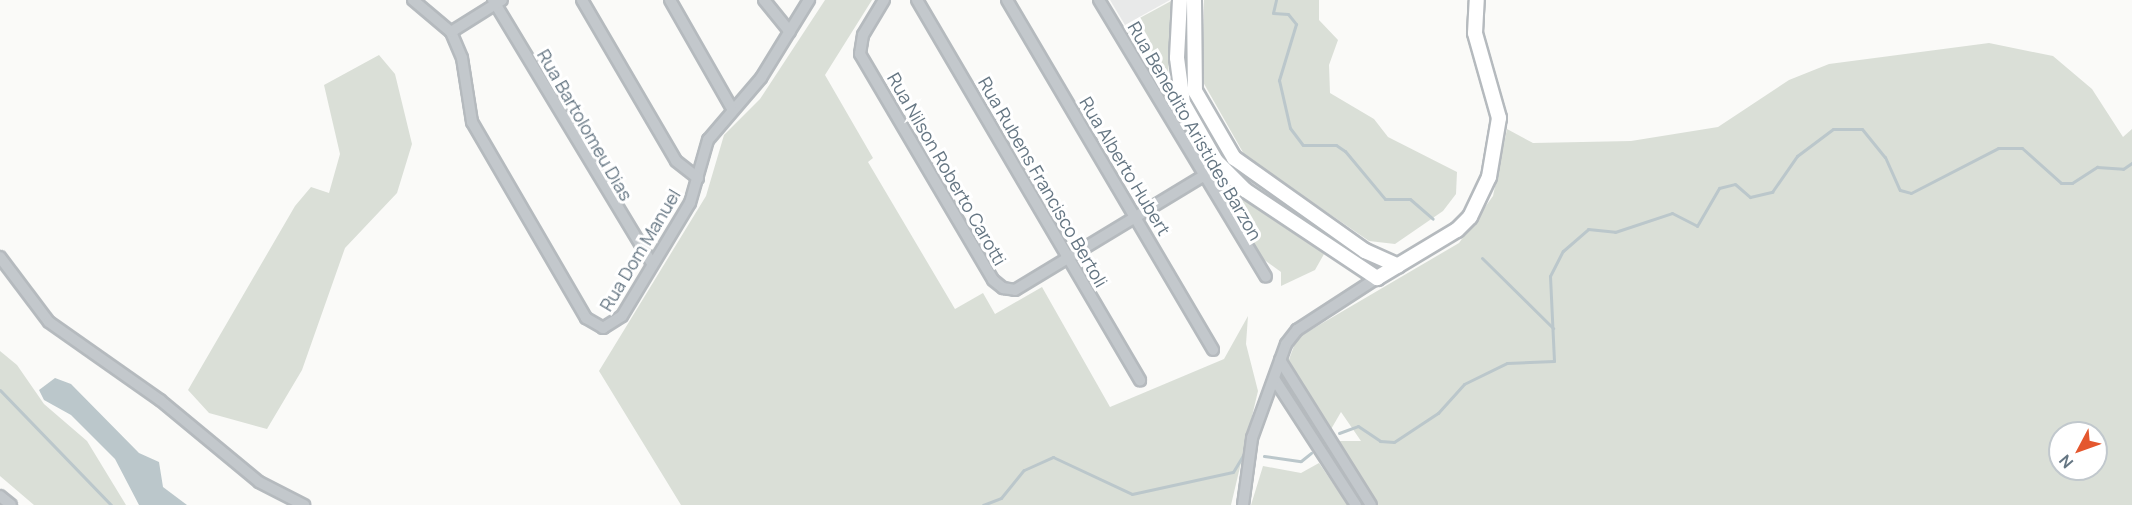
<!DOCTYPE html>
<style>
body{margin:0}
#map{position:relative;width:2132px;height:505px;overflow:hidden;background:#fafaf8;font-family:Manrope,sans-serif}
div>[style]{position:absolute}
.built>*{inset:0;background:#e8e9e9}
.green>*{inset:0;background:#dadfd7}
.water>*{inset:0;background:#bbc7cb}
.stream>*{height:3px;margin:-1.5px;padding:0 1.5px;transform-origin:1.5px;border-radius:1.5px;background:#bbc7cb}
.roads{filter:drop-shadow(2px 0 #b5babe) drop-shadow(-2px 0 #b5babe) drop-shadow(0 2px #b5babe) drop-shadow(0 -2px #b5babe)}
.minor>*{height:10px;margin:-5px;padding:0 5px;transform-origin:5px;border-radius:5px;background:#c3c8cc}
.major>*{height:14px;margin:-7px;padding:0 7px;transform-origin:7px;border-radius:7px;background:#fff}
span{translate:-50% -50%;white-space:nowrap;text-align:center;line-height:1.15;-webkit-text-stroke:6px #fff;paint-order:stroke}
.street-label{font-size:18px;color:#657683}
.north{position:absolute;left:2048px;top:421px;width:60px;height:60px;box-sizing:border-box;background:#fff;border:2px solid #c1c8cd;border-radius:50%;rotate:229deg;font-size:16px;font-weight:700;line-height:24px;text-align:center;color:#657683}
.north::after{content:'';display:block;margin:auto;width:21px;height:27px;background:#e4572e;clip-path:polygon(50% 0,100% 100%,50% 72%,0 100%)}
</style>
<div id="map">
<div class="built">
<i style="clip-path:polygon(1110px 0,1170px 0,1125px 25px)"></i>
</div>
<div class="green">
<i style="clip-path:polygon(825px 0,872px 0,825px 75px,873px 158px,868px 162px,955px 309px,983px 293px,995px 314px,1042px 287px,1110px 407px,1224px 359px,1248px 316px,1246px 344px,1258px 391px,1231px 505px,681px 505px,599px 371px,706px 196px,724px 135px,760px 99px)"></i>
<i style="clip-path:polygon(1173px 0,1168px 75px,1193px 142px,1225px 182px,1324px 254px,1315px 270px,1281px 286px,1281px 272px,1263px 259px,1193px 142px,1125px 26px)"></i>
<i style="clip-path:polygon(1204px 0,1319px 0,1319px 20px,1338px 40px,1329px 65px,1330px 93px,1374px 119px,1388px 137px,1457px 172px,1456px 194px,1443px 211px,1395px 244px,1369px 241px,1245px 156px,1203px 82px)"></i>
<i style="clip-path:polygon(evenodd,1989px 43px,2053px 56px,2092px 89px,2123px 137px,2132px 129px,2132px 505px,1378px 505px,1336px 441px,1361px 441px,1341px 412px,1330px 431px,1288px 362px,1297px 338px,1459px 243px,1493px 196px,1507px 129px,1533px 143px,1631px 141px,1718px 127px,1789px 80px,1829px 64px,1989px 43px,2060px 433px,2096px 433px,2096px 469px,2060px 469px,2060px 433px)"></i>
<i style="clip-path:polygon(379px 55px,395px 74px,412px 144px,397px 193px,345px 248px,302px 370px,267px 429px,209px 413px,188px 390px,295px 206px,311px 187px,329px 193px,340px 154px,324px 85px)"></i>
<i style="clip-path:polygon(0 351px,17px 365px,44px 404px,87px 441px,126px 505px,34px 505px,0 476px)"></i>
<i style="clip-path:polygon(1319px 463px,1348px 505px,1251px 505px,1263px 466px,1301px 473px)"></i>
</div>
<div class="water">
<i style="clip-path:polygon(55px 378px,71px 384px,139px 453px,159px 462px,163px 487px,187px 505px,139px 505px,115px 459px,71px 415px,44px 400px,39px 390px)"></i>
</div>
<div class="stream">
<i style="left:1276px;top:0;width:13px;rotate:103deg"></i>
<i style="left:1273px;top:13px;width:15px;rotate:4deg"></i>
<i style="left:1288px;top:14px;width:13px;rotate:51deg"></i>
<i style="left:1296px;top:24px;width:59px;rotate:106.9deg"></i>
<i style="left:1279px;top:80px;width:49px;rotate:77.1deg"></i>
<i style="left:1290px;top:128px;width:21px;rotate:53deg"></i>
<i style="left:1303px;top:145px;width:33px"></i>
<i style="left:1336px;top:145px;width:11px;rotate:34deg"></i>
<i style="left:1345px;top:151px;width:62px;rotate:50.2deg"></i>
<i style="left:1385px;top:199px;width:25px"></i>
<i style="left:1410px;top:199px;width:30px;rotate:41deg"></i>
<i style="left:1482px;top:258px;width:100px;rotate:44.6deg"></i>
<i style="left:0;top:390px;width:160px;rotate:46deg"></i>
<i style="left:1339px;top:433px;width:20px;rotate:-20deg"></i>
<i style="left:1358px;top:426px;width:27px;rotate:34deg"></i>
<i style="left:1380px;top:441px;width:14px;rotate:4deg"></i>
<i style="left:1394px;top:442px;width:53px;rotate:-33.4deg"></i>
<i style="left:1438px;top:413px;width:39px;rotate:-48deg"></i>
<i style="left:1464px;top:384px;width:48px;rotate:-26deg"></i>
<i style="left:1507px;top:363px;width:47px;rotate:-2.4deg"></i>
<i style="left:1554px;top:361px;width:85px;rotate:-92.7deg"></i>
<i style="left:1550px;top:276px;width:28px;rotate:-63deg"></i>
<i style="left:1563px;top:251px;width:33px;rotate:-41deg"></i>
<i style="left:1588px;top:229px;width:27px;rotate:6deg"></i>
<i style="left:1615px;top:232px;width:60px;rotate:-18.4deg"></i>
<i style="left:1672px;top:213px;width:28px;rotate:27deg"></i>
<i style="left:1697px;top:226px;width:44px;rotate:-59.9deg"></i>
<i style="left:1719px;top:188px;width:16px;rotate:-14deg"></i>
<i style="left:1735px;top:184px;width:20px;rotate:41deg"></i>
<i style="left:1750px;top:197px;width:23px;rotate:-13deg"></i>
<i style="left:1772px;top:192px;width:44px;rotate:-55.2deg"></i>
<i style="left:1797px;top:156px;width:45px;rotate:-36.9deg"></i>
<i style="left:1833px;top:129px;width:29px"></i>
<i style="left:1862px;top:129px;width:36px;rotate:51deg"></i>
<i style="left:1885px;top:157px;width:36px;rotate:66deg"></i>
<i style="left:1900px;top:190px;width:11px;rotate:15deg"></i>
<i style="left:1911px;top:193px;width:98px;rotate:-27.3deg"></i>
<i style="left:1998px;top:148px;width:24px"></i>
<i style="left:2022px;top:148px;width:52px;rotate:41.9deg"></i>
<i style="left:2061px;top:183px;width:11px"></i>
<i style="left:2072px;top:183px;width:30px;rotate:-33deg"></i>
<i style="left:2097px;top:167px;width:26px;rotate:4deg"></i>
<i style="left:2123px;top:169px;width:11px;rotate:-34deg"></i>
<i style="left:1264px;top:456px;width:37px;rotate:8deg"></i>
<i style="left:1301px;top:461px;width:13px;rotate:-39deg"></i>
<i style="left:983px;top:505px;width:19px;rotate:-21deg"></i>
<i style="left:1001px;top:498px;width:36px;rotate:-51deg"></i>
<i style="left:1024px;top:470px;width:32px;rotate:-24deg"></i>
<i style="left:1053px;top:457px;width:87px;rotate:25.1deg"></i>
<i style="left:1132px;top:494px;width:103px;rotate:-12.3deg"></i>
<i style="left:1233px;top:472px;width:21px;rotate:-59deg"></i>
</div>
<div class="roads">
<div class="minor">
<i style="left:413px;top:0;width:50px;rotate:40.1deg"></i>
<i style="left:451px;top:32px;width:28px;rotate:67deg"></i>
<i style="left:462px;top:58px;width:65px;rotate:81.1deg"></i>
<i style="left:472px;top:122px;width:227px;rotate:59.8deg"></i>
<i style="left:586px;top:318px;width:20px;rotate:30deg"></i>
<i style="left:603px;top:328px;width:22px;rotate:-32deg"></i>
<i style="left:622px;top:316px;width:132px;rotate:-59deg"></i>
<i style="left:690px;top:203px;width:66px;rotate:-74.1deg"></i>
<i style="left:708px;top:140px;width:82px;rotate:-49.5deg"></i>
<i style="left:761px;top:78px;width:92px;rotate:-58.4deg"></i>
<i style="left:493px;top:0;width:308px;rotate:58.9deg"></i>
<i style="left:582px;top:0;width:186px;rotate:59.7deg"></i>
<i style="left:676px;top:161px;width:28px;rotate:38deg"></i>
<i style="left:670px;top:0;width:123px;rotate:60.3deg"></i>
<i style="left:764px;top:0;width:41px;rotate:50.9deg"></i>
<i style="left:884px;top:0;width:41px;rotate:121deg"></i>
<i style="left:863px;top:35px;width:19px;rotate:99deg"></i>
<i style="left:860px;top:54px;width:262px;rotate:59.5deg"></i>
<i style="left:993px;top:280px;width:13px;rotate:39deg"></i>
<i style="left:1003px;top:288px;width:12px;rotate:9deg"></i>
<i style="left:1015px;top:290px;width:220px;rotate:-31.2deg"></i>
<i style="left:917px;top:0;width:441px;rotate:59.6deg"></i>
<i style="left:1007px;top:0;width:406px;rotate:59.5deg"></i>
<i style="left:1099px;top:0;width:323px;rotate:58.9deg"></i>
<i style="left:451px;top:32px;width:60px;rotate:-32.1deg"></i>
<i style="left:0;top:257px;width:81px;rotate:53deg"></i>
<i style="left:49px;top:322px;width:136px;rotate:35.1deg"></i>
<i style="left:160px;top:400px;width:129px;rotate:39.6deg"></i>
<i style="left:259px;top:482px;width:51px;rotate:27.1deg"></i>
<i style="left:1280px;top:360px;width:171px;rotate:57.9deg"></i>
<i style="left:1275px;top:380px;width:149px;rotate:57.1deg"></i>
<i style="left:0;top:496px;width:14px;rotate:39deg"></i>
<i style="left:1243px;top:505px;width:68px;rotate:-82.3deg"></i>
<i style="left:1252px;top:438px;width:100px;rotate:-70.1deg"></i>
<i style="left:1286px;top:344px;width:18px;rotate:-52deg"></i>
<i style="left:1297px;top:330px;width:95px;rotate:-33deg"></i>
</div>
<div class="major">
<i style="left:1180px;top:0;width:58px;rotate:93deg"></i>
<i style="left:1177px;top:58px;width:45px;rotate:82.4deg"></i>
<i style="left:1183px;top:103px;width:67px;rotate:60.4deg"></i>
<i style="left:1216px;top:161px;width:41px;rotate:45deg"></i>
<i style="left:1245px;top:190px;width:159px;rotate:33.7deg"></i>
<i style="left:1377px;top:278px;width:93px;rotate:-31deg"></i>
<i style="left:1457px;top:230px;width:18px;rotate:-45deg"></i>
<i style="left:1470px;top:217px;width:44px;rotate:-64.6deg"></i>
<i style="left:1489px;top:177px;width:60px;rotate:-80.4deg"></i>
<i style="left:1499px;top:118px;width:88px;rotate:-105.8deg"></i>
<i style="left:1475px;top:33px;width:33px;rotate:-87deg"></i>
<i style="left:1194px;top:0;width:91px;rotate:89.4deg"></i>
<i style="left:1195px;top:91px;width:78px;rotate:59.8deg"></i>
<i style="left:1234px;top:158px;width:161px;rotate:35.4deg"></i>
<i style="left:1365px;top:251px;width:36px;rotate:24deg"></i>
</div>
</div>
<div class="street-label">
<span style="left:585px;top:125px;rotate:60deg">Rua Bartolomeu Dias</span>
<span style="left:1195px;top:131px;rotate:60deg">Rua Benedito Aristides Barzon</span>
<span style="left:1125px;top:166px;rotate:59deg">Rua Alberto Hubert</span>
<span style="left:947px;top:169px;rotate:60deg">Rua Nilson Roberto Carotti</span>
<span style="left:1043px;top:182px;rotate:60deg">Rua Rubens Francisco Bertoli</span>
<span style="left:640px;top:250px;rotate:-59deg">Rua Dom Manuel</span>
</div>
<div class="north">N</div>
</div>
